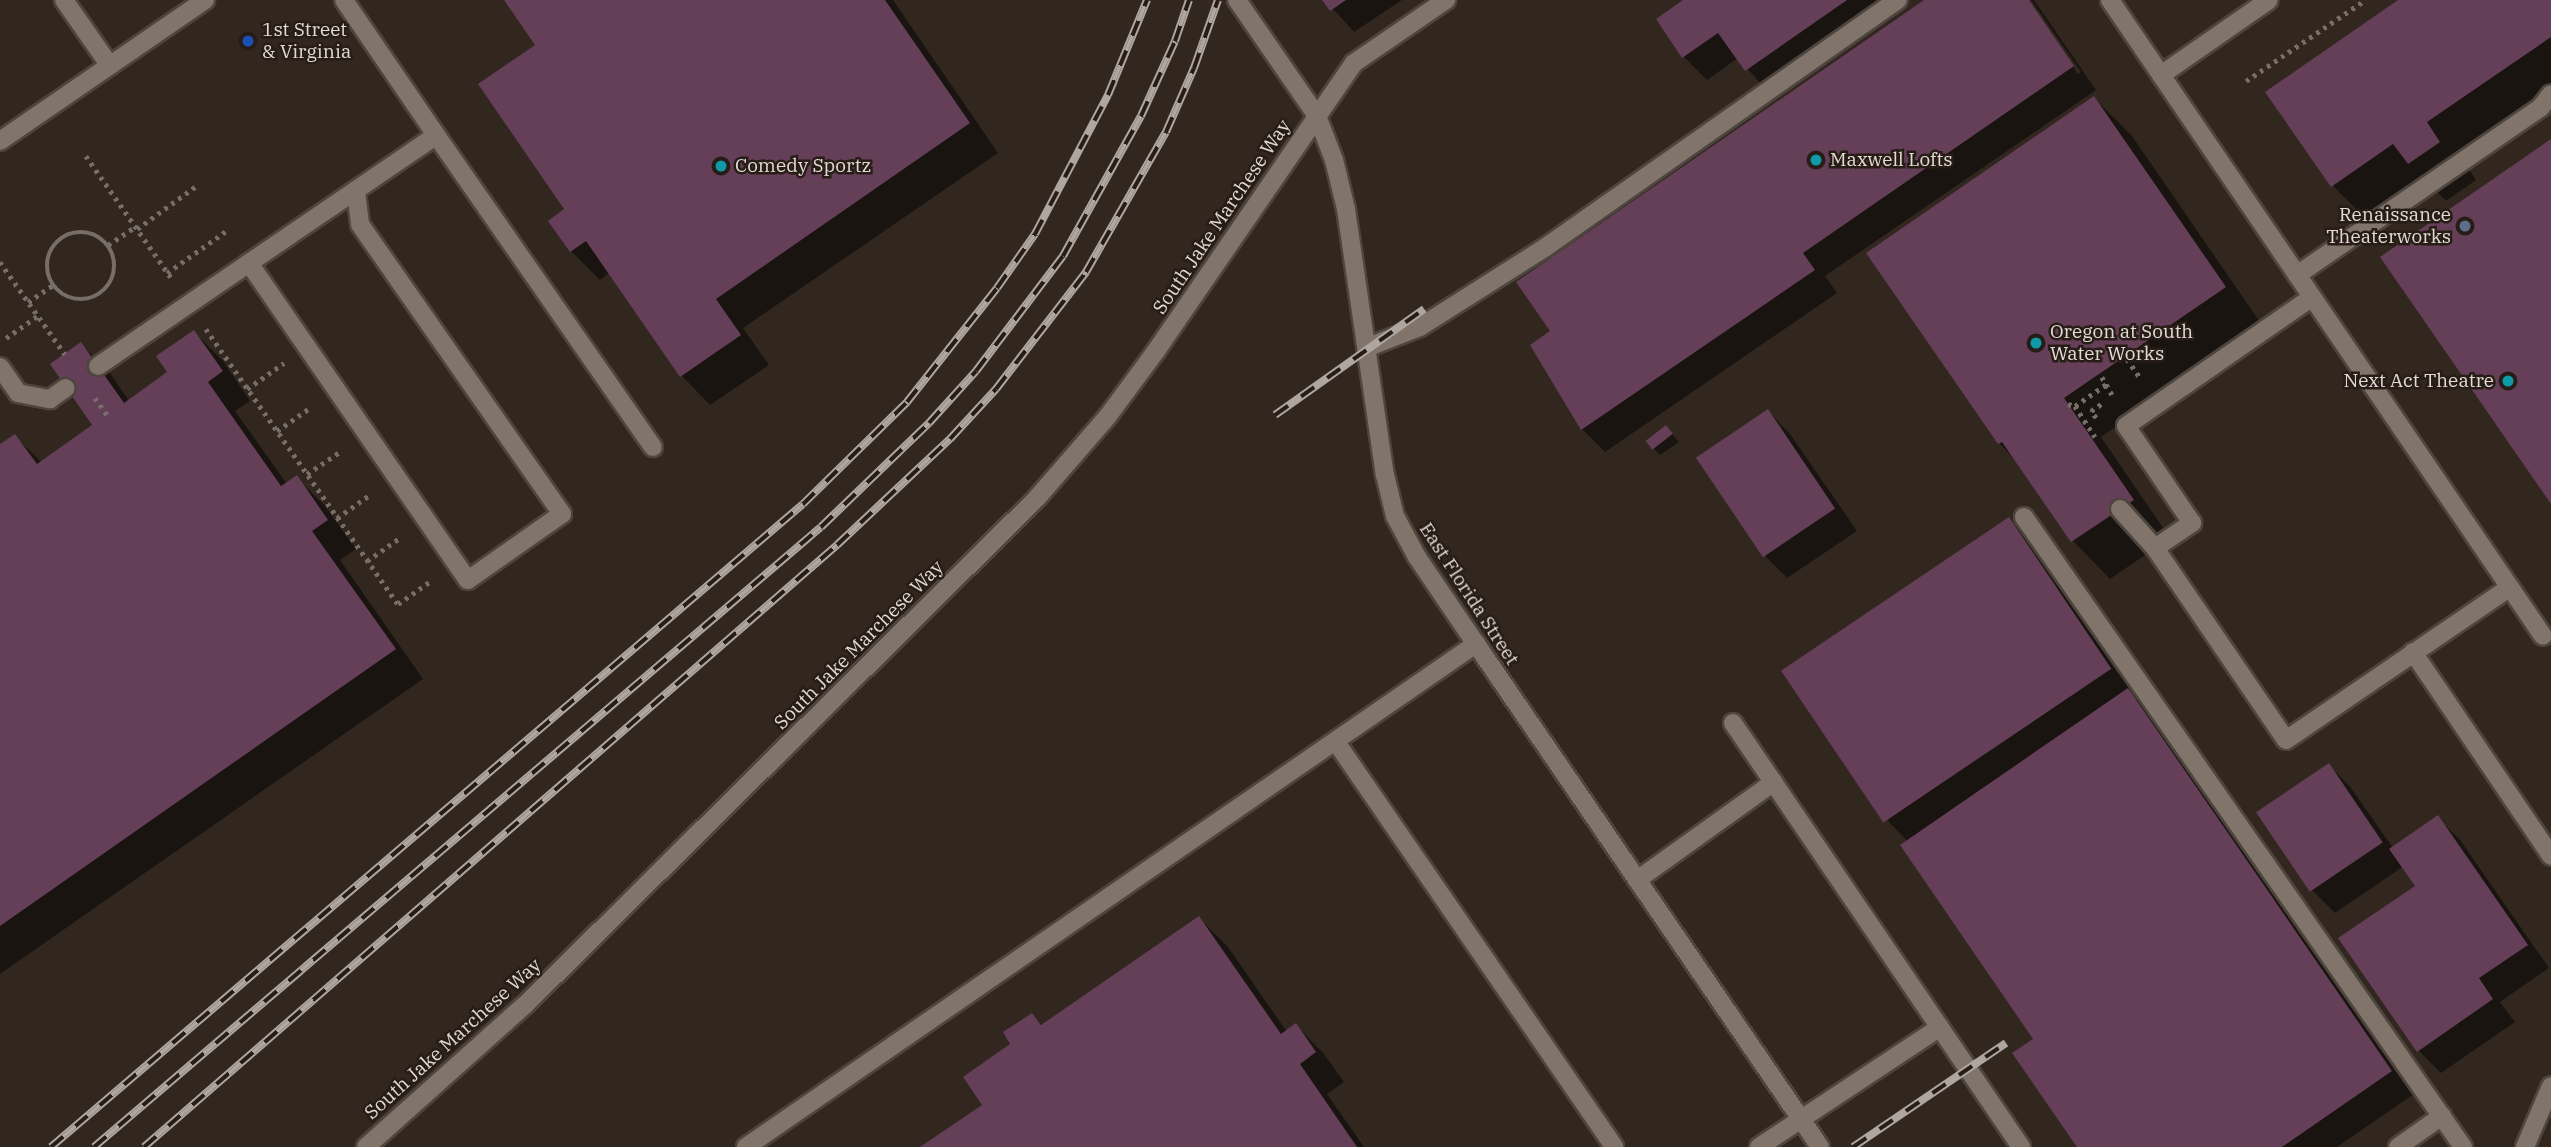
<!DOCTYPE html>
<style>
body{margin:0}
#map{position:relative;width:2551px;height:1147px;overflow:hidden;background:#31271f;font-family:"IBM Plex Serif",serif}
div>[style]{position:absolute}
.shadow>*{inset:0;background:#0007}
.building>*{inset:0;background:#653f58;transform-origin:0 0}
.path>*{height:4.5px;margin-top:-2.25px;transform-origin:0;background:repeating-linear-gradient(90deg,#776e68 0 3.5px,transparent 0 8.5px)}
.path>.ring{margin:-2.25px;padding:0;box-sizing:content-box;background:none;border:4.5px solid #776e68;border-radius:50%}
.roads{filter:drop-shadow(2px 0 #4d453e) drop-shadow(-2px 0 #4d453e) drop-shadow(0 2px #4d453e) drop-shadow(0 -2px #4d453e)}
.lane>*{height:18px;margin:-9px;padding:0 9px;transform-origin:9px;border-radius:9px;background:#80746b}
.street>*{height:18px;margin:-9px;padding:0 9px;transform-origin:9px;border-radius:9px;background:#80746b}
.secondary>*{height:18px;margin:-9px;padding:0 9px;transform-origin:9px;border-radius:9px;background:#80746b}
.rail>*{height:8px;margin-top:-4px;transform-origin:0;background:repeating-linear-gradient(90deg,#271d16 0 16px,#aea6a0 0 32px);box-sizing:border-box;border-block:2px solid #aea6a0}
.dots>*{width:19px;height:19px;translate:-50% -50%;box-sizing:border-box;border:4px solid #271d16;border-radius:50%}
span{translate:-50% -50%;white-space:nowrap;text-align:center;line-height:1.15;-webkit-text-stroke:5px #271d16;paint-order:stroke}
.poi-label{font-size:19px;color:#e1dad5}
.left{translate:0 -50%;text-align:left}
.right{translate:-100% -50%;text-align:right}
.street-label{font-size:19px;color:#e1dad5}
</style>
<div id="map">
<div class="shadow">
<i style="clip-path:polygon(506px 0,893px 0,998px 153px,743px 328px,769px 365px,710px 405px,682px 376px,610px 272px,600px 280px,571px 251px,537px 45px)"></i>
<i style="clip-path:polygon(1325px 0,1402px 0,1354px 32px)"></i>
<i style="clip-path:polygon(1687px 0,1903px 0,1769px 93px,1738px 58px,1707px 80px,1684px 57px,1658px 19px)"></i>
<i style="clip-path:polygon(1927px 0,2026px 0,2078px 74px,2081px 72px,2031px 0,2034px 0,2096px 90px,1825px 276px,1837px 293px,1605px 452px,1582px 429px,1552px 332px)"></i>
<i style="clip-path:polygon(2401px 0,2551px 0,2551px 100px,2463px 160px,2476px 180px,2446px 201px,2428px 183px,2370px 223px,2333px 186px)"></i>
<i style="clip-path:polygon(2094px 98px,2132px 136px,2262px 325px,2101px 437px,2170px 538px,2110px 579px,2073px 541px,2018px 463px,1999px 443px)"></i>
<i style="clip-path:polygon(194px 332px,223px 361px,250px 401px,235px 411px,287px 484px,296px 477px,325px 506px,356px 549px,340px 560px,423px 679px,0 974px,0 447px,15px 436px,42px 463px,95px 426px,81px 344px,110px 373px,129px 401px,170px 373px)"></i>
<i style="clip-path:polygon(1768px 411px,1790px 434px,1857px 531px,1787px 578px,1764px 555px)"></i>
<i style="clip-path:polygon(1666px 427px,1679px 442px,1660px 455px,1652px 447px)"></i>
<i style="clip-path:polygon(2009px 520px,2032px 542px,2133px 691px,2130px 693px,2150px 713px,2414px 1094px,2337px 1147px,2079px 1147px,2036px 1039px,1908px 842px,1888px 821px)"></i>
<i style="clip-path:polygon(2329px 765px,2351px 788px,2393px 848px,2437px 817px,2460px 840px,2549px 968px,2500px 1002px,2515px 1022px,2441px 1073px,2418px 1050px,2417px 886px,2404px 866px,2335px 913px,2312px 890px)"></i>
<i style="clip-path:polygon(1199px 918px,1228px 947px,1287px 1032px,1296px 1025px,1324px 1054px,1344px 1082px,1327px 1094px,1364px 1147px,923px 1147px,984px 1105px,1032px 1015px,1043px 1026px)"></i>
</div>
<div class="building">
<i style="clip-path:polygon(504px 0,885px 0,970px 123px,716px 299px,741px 335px,680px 377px,586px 241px,570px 252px,548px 221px,564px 209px,478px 84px,535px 45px)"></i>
<i style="clip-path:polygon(1322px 0,1346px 0,1330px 11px)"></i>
<i style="clip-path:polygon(1683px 0,1847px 0,1745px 71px,1718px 33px,1682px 58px,1656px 19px)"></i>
<i style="clip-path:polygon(1924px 0,2029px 0,2074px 66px,1803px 253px,1815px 270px,1581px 430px,1530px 345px,1550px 331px,1516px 282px)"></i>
<i style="clip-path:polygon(2398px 0,2551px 0,2551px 37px,2427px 122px,2440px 142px,2408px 164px,2393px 144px,2331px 187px,2265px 92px)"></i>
<i style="clip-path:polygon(2094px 96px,2226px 287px,2064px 398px,2134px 500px,2071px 542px,2002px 442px,1998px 444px,1866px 253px)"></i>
<i style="clip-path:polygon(2551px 139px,2551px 504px,2380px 257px)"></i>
<i style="clip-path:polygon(194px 330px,223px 371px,208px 382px,281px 486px,297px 475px,328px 520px,312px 531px,396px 649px,0 926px,0 444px,15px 434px,37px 464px,92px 425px,50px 364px,81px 342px,124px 403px,167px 372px,156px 356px)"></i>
<i style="left:1768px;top:409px;width:120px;height:87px;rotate:56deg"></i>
<i style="left:1666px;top:425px;width:11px;height:26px;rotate:52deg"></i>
<i style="left:2009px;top:517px;width:183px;height:275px;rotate:56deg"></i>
<i style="clip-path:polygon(2128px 688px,2392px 1071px,2282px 1147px,2077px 1147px,2012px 1053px,2033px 1039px,1900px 845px)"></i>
<i style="left:2329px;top:763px;width:96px;height:88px;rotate:56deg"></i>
<i style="clip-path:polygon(2438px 815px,2528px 945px,2479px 978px,2493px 999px,2417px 1052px,2338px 938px,2415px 886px,2389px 849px)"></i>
<i style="clip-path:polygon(1199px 916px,1281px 1034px,1296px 1023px,1316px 1052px,1300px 1064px,1357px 1147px,920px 1147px,982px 1105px,963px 1077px,1010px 1044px,1003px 1032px,1032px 1013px,1041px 1025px)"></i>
</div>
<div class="path">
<i style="left:2246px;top:81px;width:144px;rotate:-34.2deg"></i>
<i style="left:86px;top:156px;width:150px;rotate:55deg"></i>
<i style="left:137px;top:229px;width:73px;rotate:-36.1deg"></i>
<i class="ring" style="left:47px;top:232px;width:63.5px;height:63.5px"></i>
<i style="left:108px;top:245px;width:32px;rotate:-34deg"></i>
<i style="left:0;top:262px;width:113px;rotate:54.8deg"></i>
<i style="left:167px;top:273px;width:72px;rotate:-35.4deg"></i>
<i style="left:28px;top:302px;width:30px;rotate:-34deg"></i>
<i style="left:206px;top:329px;width:335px;rotate:55.1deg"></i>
<i style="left:398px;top:604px;width:42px;rotate:-35.2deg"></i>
<i style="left:6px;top:338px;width:39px;rotate:-35deg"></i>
<i style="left:2127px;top:359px;width:24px;rotate:55deg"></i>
<i style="left:2102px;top:377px;width:22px;rotate:60deg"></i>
<i style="left:247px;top:389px;width:45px;rotate:-35.1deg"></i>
<i style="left:95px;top:398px;width:22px;rotate:54deg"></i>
<i style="left:2068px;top:404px;width:7px;rotate:16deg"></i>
<i style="left:2075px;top:406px;width:37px;rotate:57deg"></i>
<i style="left:2075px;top:406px;width:39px;rotate:-35deg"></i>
<i style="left:2096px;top:418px;width:9px;rotate:-126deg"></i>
<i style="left:2091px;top:411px;width:14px;rotate:-34deg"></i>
<i style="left:277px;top:431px;width:42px;rotate:-35.2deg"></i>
<i style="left:307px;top:474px;width:41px;rotate:-34.1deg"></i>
<i style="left:337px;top:518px;width:42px;rotate:-35.2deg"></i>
<i style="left:367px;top:561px;width:42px;rotate:-35.2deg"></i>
</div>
<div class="roads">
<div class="lane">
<i style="left:64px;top:0;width:80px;rotate:55.1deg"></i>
<i style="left:2110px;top:0;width:769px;rotate:55.75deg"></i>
<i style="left:2161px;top:75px;width:131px;rotate:-34.8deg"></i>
<i style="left:436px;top:135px;width:380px;rotate:55.2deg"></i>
<i style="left:249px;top:263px;width:385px;rotate:55.4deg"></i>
<i style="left:468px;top:580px;width:115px;rotate:-35.1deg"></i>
<i style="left:562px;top:514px;width:353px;rotate:-124.9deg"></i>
<i style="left:360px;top:224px;width:34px;rotate:-97deg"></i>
<i style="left:2297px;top:275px;width:296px;rotate:-34.5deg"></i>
<i style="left:2541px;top:107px;width:16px;rotate:-52deg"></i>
<i style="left:1368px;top:347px;width:56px;rotate:-21deg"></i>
<i style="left:1420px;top:327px;width:149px;rotate:-32.4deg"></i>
<i style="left:1546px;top:247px;width:430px;rotate:-35.1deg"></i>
<i style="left:98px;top:366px;width:409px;rotate:-34.3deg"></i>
<i style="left:436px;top:135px;width:163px;rotate:-124.3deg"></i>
<i style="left:0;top:367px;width:32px;rotate:55deg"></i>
<i style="left:18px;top:393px;width:33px;rotate:11deg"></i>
<i style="left:50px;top:399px;width:19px;rotate:-35deg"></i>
<i style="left:2120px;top:509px;width:52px;rotate:48.1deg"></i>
<i style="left:2155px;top:548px;width:232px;rotate:55.7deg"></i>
<i style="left:2286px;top:740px;width:271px;rotate:-34.3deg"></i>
<i style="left:2024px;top:517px;width:768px;rotate:55.13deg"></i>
<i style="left:2155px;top:548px;width:45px;rotate:-34deg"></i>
<i style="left:2192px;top:523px;width:117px;rotate:-124.2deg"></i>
<i style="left:2126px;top:426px;width:226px;rotate:-34.7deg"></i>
<i style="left:2413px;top:652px;width:246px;rotate:55.9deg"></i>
<i style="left:1733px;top:723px;width:513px;rotate:55.81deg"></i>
<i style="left:1336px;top:742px;width:491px;rotate:55.5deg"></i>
<i style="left:1637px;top:880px;width:168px;rotate:-35.6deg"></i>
<i style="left:746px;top:1147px;width:887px;rotate:-34.57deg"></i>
<i style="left:1759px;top:1147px;width:217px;rotate:-33.5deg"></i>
<i style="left:2398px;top:1147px;width:54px;rotate:-35.2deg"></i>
</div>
<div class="street">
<i style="left:1237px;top:0;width:141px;rotate:55.4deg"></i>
<i style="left:1317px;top:116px;width:47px;rotate:68.9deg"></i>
<i style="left:1334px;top:160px;width:50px;rotate:76.2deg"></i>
<i style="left:1346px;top:209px;width:269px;rotate:81.7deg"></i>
<i style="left:1385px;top:475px;width:42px;rotate:76.3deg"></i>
<i style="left:1395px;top:516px;width:47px;rotate:61.8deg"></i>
<i style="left:1417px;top:557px;width:105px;rotate:55.9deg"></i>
<i style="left:1476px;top:644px;width:609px;rotate:55.63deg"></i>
<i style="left:366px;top:1147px;width:213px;rotate:-41.8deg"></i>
<i style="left:525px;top:1005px;width:721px;rotate:-44.72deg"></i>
<i style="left:1037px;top:498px;width:108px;rotate:-49.1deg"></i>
<i style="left:1108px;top:416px;width:81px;rotate:-53.6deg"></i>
<i style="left:1156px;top:351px;width:349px;rotate:-55.5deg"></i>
<i style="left:1354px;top:63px;width:112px;rotate:-34.4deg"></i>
<i style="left:2525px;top:1147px;width:66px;rotate:-66.9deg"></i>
</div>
<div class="secondary">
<i style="left:0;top:141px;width:249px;rotate:-34.5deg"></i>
</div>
</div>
<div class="rail">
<i style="left:1275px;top:415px;width:183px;rotate:-35.4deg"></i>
<i style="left:51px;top:1147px;width:989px;rotate:-40.53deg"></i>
<i style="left:803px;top:504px;width:146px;rotate:-44.4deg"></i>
<i style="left:907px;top:402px;width:145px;rotate:-51.7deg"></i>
<i style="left:997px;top:288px;width:66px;rotate:-54.9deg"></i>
<i style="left:1035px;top:234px;width:157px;rotate:-62.3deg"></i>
<i style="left:1108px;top:95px;width:103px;rotate:-67.7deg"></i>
<i style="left:94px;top:1147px;width:955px;rotate:-40.46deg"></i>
<i style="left:821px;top:527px;width:150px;rotate:-43.9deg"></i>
<i style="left:929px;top:423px;width:70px;rotate:-47.9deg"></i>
<i style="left:976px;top:371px;width:144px;rotate:-52.9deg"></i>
<i style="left:1063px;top:256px;width:160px;rotate:-60.9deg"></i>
<i style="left:1141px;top:116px;width:82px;rotate:-65.6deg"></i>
<i style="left:1175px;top:41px;width:43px;rotate:-71.1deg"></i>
<i style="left:144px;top:1147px;width:918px;rotate:-40.98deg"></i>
<i style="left:837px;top:545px;width:155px;rotate:-43.2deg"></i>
<i style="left:950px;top:439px;width:68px;rotate:-47.4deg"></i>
<i style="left:996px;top:389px;width:148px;rotate:-52.4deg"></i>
<i style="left:1086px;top:272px;width:161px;rotate:-60.3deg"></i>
<i style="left:1166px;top:132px;width:70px;rotate:-66.4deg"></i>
<i style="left:1194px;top:68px;width:72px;rotate:-70.6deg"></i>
<i style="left:1853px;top:1147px;width:185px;rotate:-34.2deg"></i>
</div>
<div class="dots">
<i style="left:248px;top:41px;background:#1a4fb4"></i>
<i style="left:1816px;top:160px;background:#0f9aa8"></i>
<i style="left:721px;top:166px;background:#0f9aa8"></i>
<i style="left:2465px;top:226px;background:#5c6f8a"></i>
<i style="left:2036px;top:343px;background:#0f9aa8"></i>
<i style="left:2508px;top:381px;background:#0f9aa8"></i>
</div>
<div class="poi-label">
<span class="left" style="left:262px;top:41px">1st Street<br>&amp; Virginia</span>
<span class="left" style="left:1830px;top:160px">Maxwell Lofts</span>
<span class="left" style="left:735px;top:166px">Comedy Sportz</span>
<span class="right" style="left:2451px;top:226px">Renaissance<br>Theaterworks</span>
<span class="left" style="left:2050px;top:343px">Oregon at South<br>Water Works</span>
<span class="right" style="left:2494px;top:381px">Next Act Theatre</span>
</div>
<div class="street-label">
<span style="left:1222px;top:217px;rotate:-56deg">South Jake Marchese Way</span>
<span style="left:1469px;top:594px;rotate:57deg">East Florida Street</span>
<span style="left:859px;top:645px;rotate:-45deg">South Jake Marchese Way</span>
<span style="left:453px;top:1039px;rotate:-42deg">South Jake Marchese Way</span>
</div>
</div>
